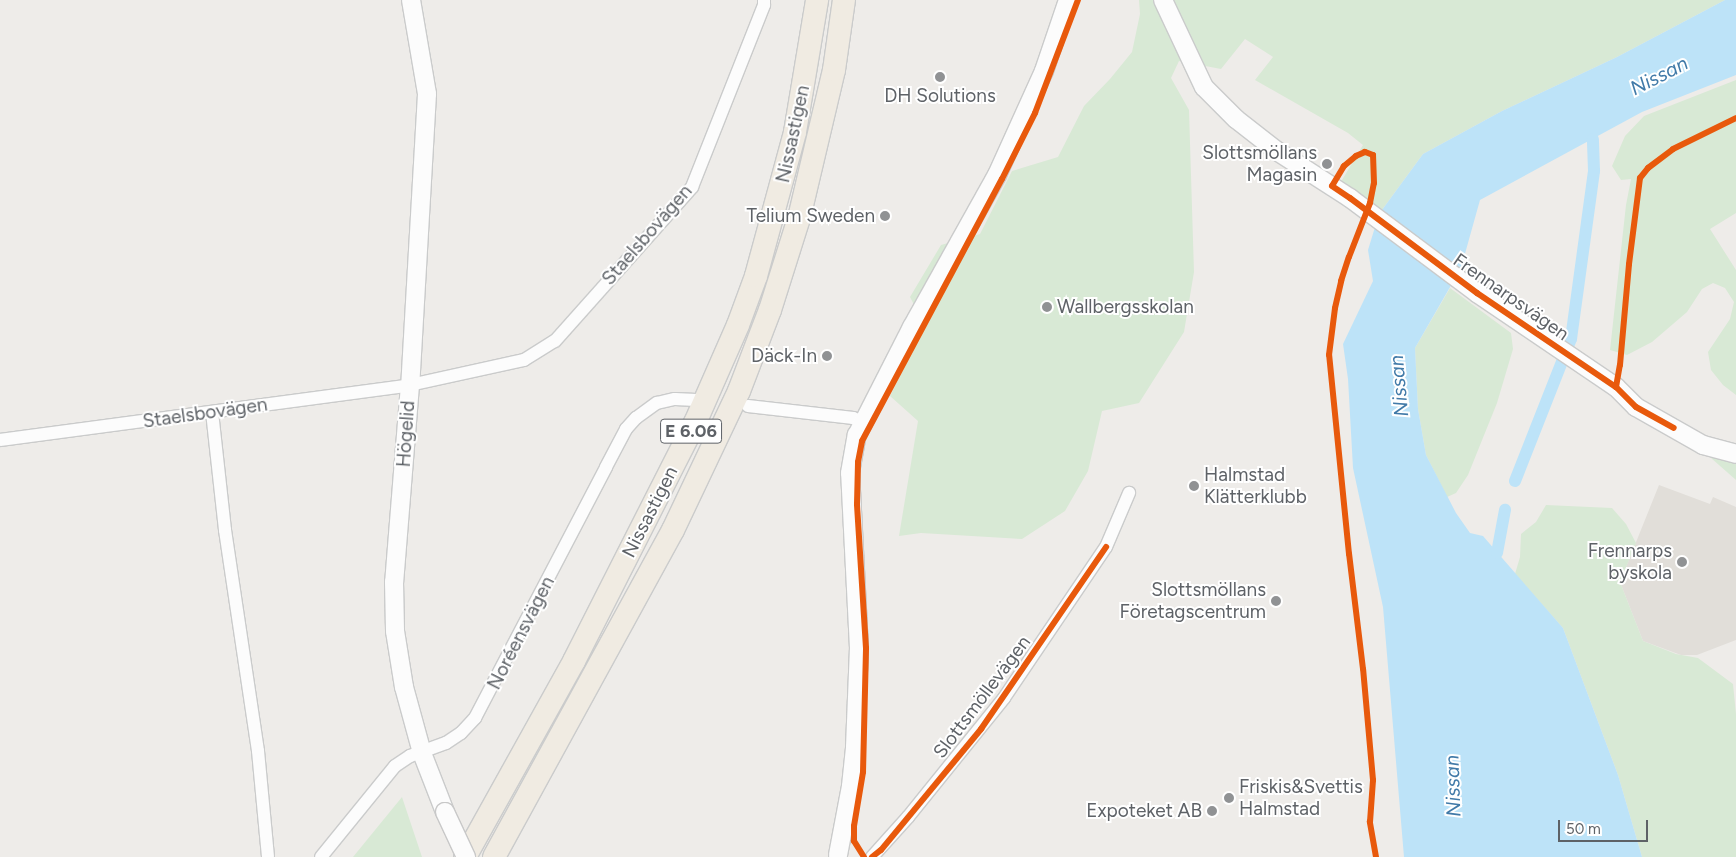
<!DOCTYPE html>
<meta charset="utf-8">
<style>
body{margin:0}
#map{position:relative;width:1736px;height:857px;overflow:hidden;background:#eeece9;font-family:Figtree,sans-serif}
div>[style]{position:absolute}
.education>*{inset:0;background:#e1ded9}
.green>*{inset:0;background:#d8e9d5}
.water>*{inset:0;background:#bde3f8}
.canal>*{height:12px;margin:-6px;padding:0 6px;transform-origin:6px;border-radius:6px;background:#bde3f8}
.roads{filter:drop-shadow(1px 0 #cacbcb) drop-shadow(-1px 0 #cacbcb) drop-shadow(0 1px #cacbcb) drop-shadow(0 -1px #cacbcb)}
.street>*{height:12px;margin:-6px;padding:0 6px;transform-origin:6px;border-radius:6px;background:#fcfcfc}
.secondary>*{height:18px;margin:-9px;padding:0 9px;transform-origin:9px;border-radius:9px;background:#fcfcfc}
.highway>*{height:22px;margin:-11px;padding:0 11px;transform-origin:11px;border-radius:11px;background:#f0ebe2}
.bridges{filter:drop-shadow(1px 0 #c8c8c8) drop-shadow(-1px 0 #c8c8c8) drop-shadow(0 1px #c8c8c8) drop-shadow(0 -1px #c8c8c8)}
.secondary-bridge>*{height:18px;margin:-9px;padding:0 9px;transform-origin:9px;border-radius:9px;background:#fcfcfc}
.cycleway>*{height:6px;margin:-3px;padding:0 3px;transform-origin:3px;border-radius:3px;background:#e8590c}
.dots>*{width:14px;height:14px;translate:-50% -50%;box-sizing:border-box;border:2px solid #fff;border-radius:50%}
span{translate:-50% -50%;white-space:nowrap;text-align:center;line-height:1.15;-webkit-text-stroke:4px #fff;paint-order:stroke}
.shield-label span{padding:1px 4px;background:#fff;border:1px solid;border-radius:4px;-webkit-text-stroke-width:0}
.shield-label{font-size:18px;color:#5e6267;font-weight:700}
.poi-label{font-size:19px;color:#5e6267}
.right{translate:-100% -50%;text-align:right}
.left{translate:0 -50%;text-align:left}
.street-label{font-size:19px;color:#5e6267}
.water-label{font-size:20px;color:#417aa8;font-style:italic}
.scale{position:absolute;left:1558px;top:820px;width:90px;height:22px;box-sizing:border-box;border:2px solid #5e6267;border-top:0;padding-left:6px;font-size:15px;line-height:18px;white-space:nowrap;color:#5e6267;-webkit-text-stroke:4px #fff;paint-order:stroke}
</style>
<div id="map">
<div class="education">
<i style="clip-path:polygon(1659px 485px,1710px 504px,1713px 497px,1736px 507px,1736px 640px,1697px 655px,1681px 655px,1643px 641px,1620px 582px)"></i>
</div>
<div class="green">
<i style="clip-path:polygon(1139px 0,1725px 0,1617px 57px,1502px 111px,1423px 154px,1379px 214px,1339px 185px,1363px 145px,1348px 133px,1255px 80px,1273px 57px,1245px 39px,1221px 69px,1179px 61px,1171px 78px,1189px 110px,1194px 272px,1184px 332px,1139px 403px,1102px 411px,1088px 471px,1065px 511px,1022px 539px,921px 533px,899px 536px,918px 421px,890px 396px,925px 326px,910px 297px,941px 245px,980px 234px,1012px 171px,1058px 157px,1084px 106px,1110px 79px,1132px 52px,1140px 14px)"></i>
<i style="clip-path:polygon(1736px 80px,1736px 213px,1710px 229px,1736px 270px,1736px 395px,1723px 385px,1711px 370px,1708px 352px,1730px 319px,1734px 302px,1725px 288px,1713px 283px,1702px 289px,1687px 312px,1652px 342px,1627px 355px,1610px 350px,1626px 205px,1631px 179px,1621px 180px,1612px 166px,1625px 136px,1644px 116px)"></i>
<i style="clip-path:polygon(1450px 288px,1511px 333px,1513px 349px,1497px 403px,1468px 475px,1456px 493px,1447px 497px,1426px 455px,1418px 409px,1415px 348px)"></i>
<i style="clip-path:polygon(1712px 454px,1736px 461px,1736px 480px,1711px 458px)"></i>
<i style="clip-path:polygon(1546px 505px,1612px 508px,1626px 524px,1636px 543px,1620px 582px,1643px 641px,1676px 654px,1698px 658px,1733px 684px,1736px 714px,1736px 857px,1642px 857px,1618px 775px,1563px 628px,1515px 574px,1520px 557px,1521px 534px,1536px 522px)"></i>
<i style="clip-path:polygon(402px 797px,422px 857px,353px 857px)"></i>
</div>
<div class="water">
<i style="clip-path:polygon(1725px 0,1736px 0,1736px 75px,1642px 112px,1480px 200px,1461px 268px,1415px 348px,1418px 409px,1426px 455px,1456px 513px,1470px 533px,1483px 536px,1563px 628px,1618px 775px,1642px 857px,1404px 857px,1383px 607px,1353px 468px,1348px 379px,1343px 344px,1373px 281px,1368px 250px,1379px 214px,1423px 154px,1502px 111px,1617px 57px)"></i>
</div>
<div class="canal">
<i style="left:1515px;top:481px;width:153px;rotate:-68.5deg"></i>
<i style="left:1571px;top:339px;width:170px;rotate:-82.2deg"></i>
<i style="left:1594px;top:171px;width:32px;rotate:-92deg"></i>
<i style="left:1497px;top:553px;width:44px;rotate:-79.5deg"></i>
</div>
<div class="roads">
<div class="street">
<i style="left:748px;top:406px;width:106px;rotate:6.5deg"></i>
<i style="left:853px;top:418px;width:10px;rotate:24deg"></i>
<i style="left:212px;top:412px;width:119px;rotate:83.7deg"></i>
<i style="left:225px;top:530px;width:223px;rotate:81.5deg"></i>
<i style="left:258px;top:751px;width:106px;rotate:84.6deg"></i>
<i style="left:0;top:440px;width:414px;rotate:-7.6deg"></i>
<i style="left:410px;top:385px;width:117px;rotate:-12.4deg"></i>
<i style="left:524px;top:360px;width:36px;rotate:-32deg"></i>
<i style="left:555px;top:341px;width:206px;rotate:-48.3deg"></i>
<i style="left:692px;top:187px;width:196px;rotate:-68.4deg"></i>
<i style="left:764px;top:5px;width:5px;rotate:-90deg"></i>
<i style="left:321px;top:857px;width:117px;rotate:-50.9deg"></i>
<i style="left:395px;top:766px;width:18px;rotate:-34deg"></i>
<i style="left:410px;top:756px;width:38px;rotate:-20deg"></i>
<i style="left:446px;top:743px;width:18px;rotate:-34deg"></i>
<i style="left:461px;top:733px;width:21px;rotate:-47deg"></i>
<i style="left:475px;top:718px;width:283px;rotate:-62.4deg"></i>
<i style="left:606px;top:467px;width:43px;rotate:-62.2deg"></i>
<i style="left:626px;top:429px;width:15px;rotate:-48deg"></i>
<i style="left:636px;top:418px;width:26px;rotate:-36deg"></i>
<i style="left:657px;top:403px;width:18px;rotate:-13deg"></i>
<i style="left:675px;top:399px;width:21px;rotate:3deg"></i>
<i style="left:872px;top:857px;width:54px;rotate:-48deg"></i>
<i style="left:908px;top:817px;width:153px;rotate:-51.1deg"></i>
<i style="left:1004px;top:698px;width:182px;rotate:-56deg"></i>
<i style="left:1106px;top:547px;width:59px;rotate:-66.9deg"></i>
</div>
<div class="secondary">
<i style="left:411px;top:0;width:95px;rotate:80.3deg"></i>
<i style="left:427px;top:94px;width:291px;rotate:93.3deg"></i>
<i style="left:410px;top:385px;width:198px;rotate:94.6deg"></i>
<i style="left:394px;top:582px;width:49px;rotate:88.8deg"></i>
<i style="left:395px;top:631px;width:57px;rotate:80.9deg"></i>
<i style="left:404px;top:687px;width:68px;rotate:74.7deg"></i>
<i style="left:422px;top:753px;width:63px;rotate:68.7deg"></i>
<i style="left:1163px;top:0;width:96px;rotate:64.8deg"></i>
<i style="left:1204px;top:87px;width:45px;rotate:45deg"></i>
<i style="left:1236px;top:119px;width:52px;rotate:38deg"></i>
<i style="left:1277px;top:151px;width:87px;rotate:32.8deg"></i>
<i style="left:1350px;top:198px;width:159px;rotate:36.8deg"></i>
<i style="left:1477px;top:293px;width:168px;rotate:34.1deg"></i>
<i style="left:1616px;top:387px;width:28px;rotate:45deg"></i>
<i style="left:1636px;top:407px;width:77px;rotate:29.6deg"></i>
<i style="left:1703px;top:445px;width:34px;rotate:15deg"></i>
<i style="left:838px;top:855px;width:70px;rotate:-79.3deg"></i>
<i style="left:851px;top:786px;width:39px;rotate:-84deg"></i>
<i style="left:855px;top:747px;width:99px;rotate:-87.7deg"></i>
<i style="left:859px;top:648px;width:175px;rotate:-92.9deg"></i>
<i style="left:850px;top:473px;width:39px;rotate:-80deg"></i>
<i style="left:857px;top:435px;width:121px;rotate:-63deg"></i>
<i style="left:912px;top:327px;width:174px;rotate:-60.8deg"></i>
<i style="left:997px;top:175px;width:114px;rotate:-65.7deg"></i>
<i style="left:1044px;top:71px;width:75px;rotate:-71.3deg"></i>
</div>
<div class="highway">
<i style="left:465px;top:857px;width:224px;rotate:-60.9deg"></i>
<i style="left:574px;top:661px;width:267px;rotate:-63.1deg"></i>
<i style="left:695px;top:423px;width:107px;rotate:-66.3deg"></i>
<i style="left:738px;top:325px;width:52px;rotate:-69.8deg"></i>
<i style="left:756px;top:276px;width:149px;rotate:-74.8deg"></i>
<i style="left:795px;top:132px;width:134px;rotate:-80.5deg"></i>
<i style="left:494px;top:857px;width:373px;rotate:-61.3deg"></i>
<i style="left:673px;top:530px;width:154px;rotate:-64.6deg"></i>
<i style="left:739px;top:391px;width:87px;rotate:-69.1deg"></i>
<i style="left:770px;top:310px;width:96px;rotate:-72.5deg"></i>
<i style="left:799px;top:218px;width:152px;rotate:-76.7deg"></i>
<i style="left:834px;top:70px;width:71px;rotate:-81.9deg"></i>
</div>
</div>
<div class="bridges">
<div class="secondary-bridge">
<i style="left:445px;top:812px;width:50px;rotate:65deg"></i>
</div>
</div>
<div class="cycleway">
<i style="left:1616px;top:387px;width:22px;rotate:-80deg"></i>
<i style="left:1620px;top:365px;width:101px;rotate:-84.9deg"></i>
<i style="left:1629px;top:264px;width:87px;rotate:-82.7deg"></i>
<i style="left:1640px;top:178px;width:13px;rotate:-51deg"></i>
<i style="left:1648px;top:168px;width:31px;rotate:-37deg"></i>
<i style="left:1673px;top:149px;width:70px;rotate:-26.2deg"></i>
<i style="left:864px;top:857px;width:19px;rotate:-122deg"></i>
<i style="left:854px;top:841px;width:15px;rotate:-90deg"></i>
<i style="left:854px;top:826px;width:55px;rotate:-80.5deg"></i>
<i style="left:863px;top:772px;width:124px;rotate:-88.6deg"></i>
<i style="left:866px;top:648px;width:144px;rotate:-93.6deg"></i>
<i style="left:857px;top:504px;width:42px;rotate:-88.6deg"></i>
<i style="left:858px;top:462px;width:21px;rotate:-79deg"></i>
<i style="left:862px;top:441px;width:297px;rotate:-61.9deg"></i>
<i style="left:1002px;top:179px;width:74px;rotate:-63.4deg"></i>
<i style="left:1035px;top:113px;width:121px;rotate:-69.2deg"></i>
<i style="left:872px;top:857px;width:11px;rotate:-38deg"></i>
<i style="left:881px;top:850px;width:157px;rotate:-50.4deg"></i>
<i style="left:981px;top:729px;width:221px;rotate:-55.5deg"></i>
<i style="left:1376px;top:857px;width:36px;rotate:-100deg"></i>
<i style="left:1370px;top:822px;width:42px;rotate:-85.9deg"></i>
<i style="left:1373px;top:780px;width:111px;rotate:-95.1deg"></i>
<i style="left:1363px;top:669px;width:116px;rotate:-96.9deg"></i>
<i style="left:1349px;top:554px;width:200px;rotate:-95.7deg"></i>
<i style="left:1329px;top:355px;width:47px;rotate:-82.7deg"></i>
<i style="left:1335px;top:308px;width:28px;rotate:-77deg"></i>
<i style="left:1341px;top:281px;width:25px;rotate:-72deg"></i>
<i style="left:1349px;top:257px;width:58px;rotate:-68.7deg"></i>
<i style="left:1370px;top:203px;width:20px;rotate:-79deg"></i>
<i style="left:1374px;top:183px;width:28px;rotate:-92deg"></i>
<i style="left:1373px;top:155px;width:9px;rotate:-159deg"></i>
<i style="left:1365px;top:152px;width:10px;rotate:156deg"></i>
<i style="left:1356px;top:156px;width:16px;rotate:140deg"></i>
<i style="left:1344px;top:166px;width:23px;rotate:121deg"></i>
<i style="left:1332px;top:186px;width:22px;rotate:34deg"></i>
<i style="left:1350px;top:198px;width:159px;rotate:36.8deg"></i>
<i style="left:1477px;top:293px;width:168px;rotate:34.1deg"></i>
<i style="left:1616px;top:387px;width:28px;rotate:45deg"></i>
<i style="left:1636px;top:407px;width:43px;rotate:28.9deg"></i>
</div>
<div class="dots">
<i style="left:940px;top:77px;background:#909294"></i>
<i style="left:1327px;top:164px;background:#909294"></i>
<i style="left:885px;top:216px;background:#909294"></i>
<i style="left:1047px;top:307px;background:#909294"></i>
<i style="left:827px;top:356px;background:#909294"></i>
<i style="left:1194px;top:486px;background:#909294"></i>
<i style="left:1682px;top:562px;background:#909294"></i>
<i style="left:1276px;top:601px;background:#909294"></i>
<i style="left:1229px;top:798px;background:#909294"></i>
<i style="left:1212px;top:811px;background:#909294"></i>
</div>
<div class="shield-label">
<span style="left:691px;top:431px">E 6.06</span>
</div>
<div class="poi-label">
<span style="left:940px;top:96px">DH Solutions</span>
<span class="right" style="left:1317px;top:164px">Slottsmöllans<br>Magasin</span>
<span class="right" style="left:875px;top:216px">Telium Sweden</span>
<span class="left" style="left:1057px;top:307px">Wallbergsskolan</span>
<span class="right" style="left:817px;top:356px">Däck-In</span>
<span class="left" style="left:1204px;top:486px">Halmstad<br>Klätterklubb</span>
<span class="right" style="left:1672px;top:562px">Frennarps<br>byskola</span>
<span class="right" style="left:1266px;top:601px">Slottsmöllans<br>Företagscentrum</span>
<span class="left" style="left:1239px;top:798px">Friskis&amp;Svettis<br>Halmstad</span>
<span class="right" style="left:1202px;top:811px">Expoteket AB</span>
</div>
<div class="street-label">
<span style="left:793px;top:134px;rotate:-78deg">Nissastigen</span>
<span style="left:647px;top:235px;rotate:-49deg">Staelsbovägen</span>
<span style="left:1511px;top:297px;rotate:35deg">Frennarpsvägen</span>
<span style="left:205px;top:413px;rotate:-8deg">Staelsbovägen</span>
<span style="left:406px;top:434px;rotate:-86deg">Högelid</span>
<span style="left:650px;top:512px;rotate:-63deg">Nissastigen</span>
<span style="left:521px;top:633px;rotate:-63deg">Noréensvägen</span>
<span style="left:982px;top:697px;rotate:-53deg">Slottsmöllevägen</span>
</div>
<div class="water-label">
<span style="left:1659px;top:76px;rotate:-27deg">Nissan</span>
<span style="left:1399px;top:386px;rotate:-95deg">Nissan</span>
<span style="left:1453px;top:786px;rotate:-92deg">Nissan</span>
</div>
<div class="scale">50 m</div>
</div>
